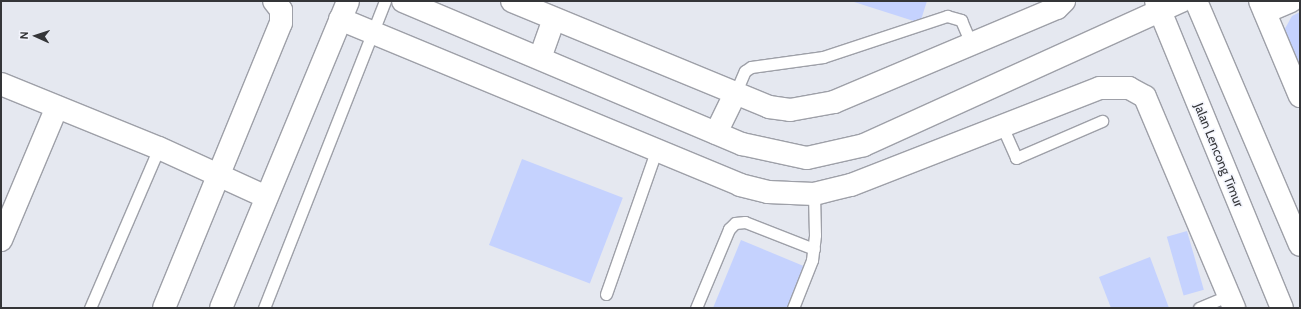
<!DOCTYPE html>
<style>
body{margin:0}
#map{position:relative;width:1301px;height:309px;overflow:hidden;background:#e5e8f0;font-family:Cabin,sans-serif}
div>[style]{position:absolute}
.building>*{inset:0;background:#c5d2fe;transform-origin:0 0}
.roads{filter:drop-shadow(1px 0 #9ea0a8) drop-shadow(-1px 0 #9ea0a8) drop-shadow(0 1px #9ea0a8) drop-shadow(0 -1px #9ea0a8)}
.service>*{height:11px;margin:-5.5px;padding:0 5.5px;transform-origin:5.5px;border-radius:5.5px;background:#fff}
.minor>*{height:22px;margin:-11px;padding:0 11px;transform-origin:11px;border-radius:11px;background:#fff}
.tertiary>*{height:22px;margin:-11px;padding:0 11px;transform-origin:11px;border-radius:11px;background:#fff}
.trunk>*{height:22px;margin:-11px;padding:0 11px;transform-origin:11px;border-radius:11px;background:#fff}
span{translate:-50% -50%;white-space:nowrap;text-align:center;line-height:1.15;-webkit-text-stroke:3px #f3f5fd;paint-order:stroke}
.street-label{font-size:13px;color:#343538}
.frame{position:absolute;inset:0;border:2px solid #343538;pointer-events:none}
.north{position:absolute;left:16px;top:16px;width:40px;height:40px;-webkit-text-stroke:3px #f3f5fd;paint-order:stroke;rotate:273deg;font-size:11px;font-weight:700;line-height:16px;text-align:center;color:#343538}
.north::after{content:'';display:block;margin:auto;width:14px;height:18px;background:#343538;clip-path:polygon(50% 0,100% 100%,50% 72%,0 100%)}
</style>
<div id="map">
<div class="building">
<i style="clip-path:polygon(851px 1px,927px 1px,920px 23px)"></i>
<i style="clip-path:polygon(1300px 12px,1300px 74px,1282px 34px,1292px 16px)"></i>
<i style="left:522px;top:159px;width:108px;height:92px;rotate:21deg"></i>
<i style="left:1187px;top:231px;width:61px;height:21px;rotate:74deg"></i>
<i style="clip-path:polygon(741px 240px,806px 267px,789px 308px,713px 308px)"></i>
<i style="clip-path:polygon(1150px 257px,1169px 308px,1111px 308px,1099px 277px)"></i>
</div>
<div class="roads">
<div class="service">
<i style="left:735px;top:94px;width:25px;rotate:-67deg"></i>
<i style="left:745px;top:71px;width:7px;rotate:-34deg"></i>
<i style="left:751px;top:67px;width:73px;rotate:-7.9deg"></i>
<i style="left:823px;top:57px;width:131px;rotate:-18.3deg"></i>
<i style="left:947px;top:16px;width:15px;rotate:16deg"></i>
<i style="left:961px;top:20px;width:26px;rotate:67deg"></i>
<i style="left:1002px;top:126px;width:35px;rotate:66deg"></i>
<i style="left:1016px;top:158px;width:94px;rotate:-23.3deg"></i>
<i style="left:606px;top:294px;width:151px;rotate:-70.7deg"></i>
<i style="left:90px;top:308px;width:174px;rotate:-66.7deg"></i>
<i style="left:264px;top:308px;width:330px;rotate:-68.5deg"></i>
<i style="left:696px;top:308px;width:86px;rotate:-67.3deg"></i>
<i style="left:729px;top:229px;width:8px;rotate:-45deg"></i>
<i style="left:735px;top:223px;width:10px;rotate:-6deg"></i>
<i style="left:745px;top:222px;width:74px;rotate:21.4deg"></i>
<i style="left:793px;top:308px;width:52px;rotate:-68.4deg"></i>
<i style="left:812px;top:260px;width:25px;rotate:-83deg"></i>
<i style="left:815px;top:235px;width:41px;rotate:-91.4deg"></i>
<i style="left:1199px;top:308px;width:33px;rotate:-23deg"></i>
</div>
<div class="minor">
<i style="left:512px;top:1px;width:278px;rotate:22.4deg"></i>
<i style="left:769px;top:107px;width:21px;rotate:8deg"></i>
<i style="left:790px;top:110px;width:45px;rotate:-10.3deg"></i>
<i style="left:834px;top:102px;width:242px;rotate:-22.9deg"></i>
<i style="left:1057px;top:8px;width:10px;rotate:-45deg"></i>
<i style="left:1260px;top:1px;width:103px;rotate:67.2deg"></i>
<i style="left:1265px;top:12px;width:28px;rotate:-23deg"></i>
<i style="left:340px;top:19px;width:433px;rotate:22.5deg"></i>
<i style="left:740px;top:185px;width:29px;rotate:14deg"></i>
<i style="left:768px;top:192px;width:46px;rotate:2.5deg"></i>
<i style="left:814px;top:194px;width:38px;rotate:-14deg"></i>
<i style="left:851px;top:185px;width:267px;rotate:-21.3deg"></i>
<i style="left:1100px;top:88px;width:29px"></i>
<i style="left:1129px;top:88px;width:18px;rotate:29deg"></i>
<i style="left:1145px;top:97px;width:229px;rotate:67.1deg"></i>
<i style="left:540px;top:58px;width:41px;rotate:-70.3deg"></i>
<i style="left:1px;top:84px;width:170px;rotate:22.1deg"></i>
<i style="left:159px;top:148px;width:118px;rotate:24.6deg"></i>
<i style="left:716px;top:133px;width:43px;rotate:-64deg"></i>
<i style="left:1px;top:240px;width:144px;rotate:-67.2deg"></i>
<i style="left:164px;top:308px;width:308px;rotate:-67.7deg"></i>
<i style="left:281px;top:23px;width:13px;rotate:-90deg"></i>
<i style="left:281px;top:10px;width:11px;rotate:-128deg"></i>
<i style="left:221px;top:308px;width:332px;rotate:-67.5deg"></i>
</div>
<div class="tertiary">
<i style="left:403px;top:1px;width:368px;rotate:22.9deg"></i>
<i style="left:742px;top:144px;width:66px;rotate:12.2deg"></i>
<i style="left:807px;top:158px;width:58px;rotate:-12.8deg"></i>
<i style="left:864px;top:145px;width:349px;rotate:-24.4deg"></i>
</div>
<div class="trunk">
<i style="left:1156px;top:1px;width:332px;rotate:67.7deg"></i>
<i style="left:1196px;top:1px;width:265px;rotate:66.9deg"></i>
</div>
</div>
<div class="street-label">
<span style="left:1219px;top:155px;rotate:68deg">Jalan Lencong Timur</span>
</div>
<div class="frame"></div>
<div class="north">N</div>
</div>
